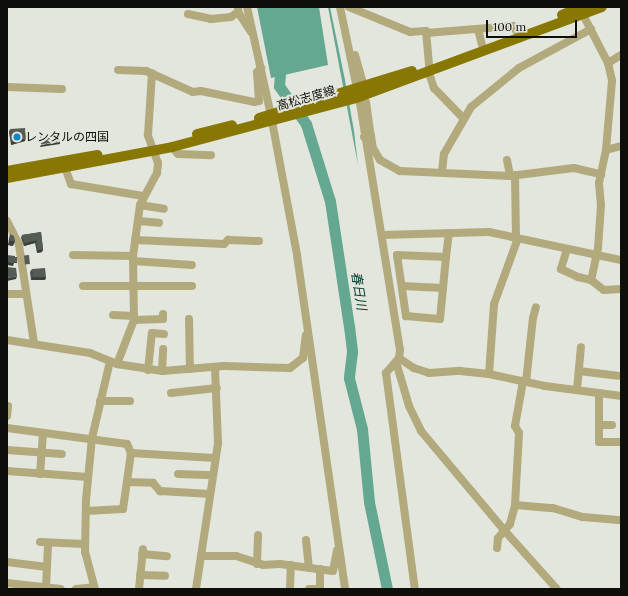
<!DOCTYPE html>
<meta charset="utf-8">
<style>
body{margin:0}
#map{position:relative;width:628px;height:596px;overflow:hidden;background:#e3e6dc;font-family:Lora,"Noto Sans JP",serif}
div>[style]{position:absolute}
.water>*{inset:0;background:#64a892}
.river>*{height:11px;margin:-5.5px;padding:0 5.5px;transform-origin:5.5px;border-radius:5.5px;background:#64a892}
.minor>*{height:8px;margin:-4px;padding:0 4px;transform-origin:4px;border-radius:4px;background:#b2aa7d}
.major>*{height:10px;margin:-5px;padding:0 5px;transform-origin:5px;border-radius:5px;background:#887703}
.wall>*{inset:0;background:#494f49}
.shaded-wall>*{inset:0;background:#3c403c}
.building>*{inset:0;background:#555c55;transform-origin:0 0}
.dots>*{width:11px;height:11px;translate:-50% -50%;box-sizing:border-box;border:2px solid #e3e6dc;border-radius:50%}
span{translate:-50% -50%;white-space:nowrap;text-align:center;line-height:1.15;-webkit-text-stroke:4px #e3e6dc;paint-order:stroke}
.street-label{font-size:12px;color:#0e0f0b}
.poi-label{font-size:12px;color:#0e0f0b}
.left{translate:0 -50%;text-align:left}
.water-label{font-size:13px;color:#014032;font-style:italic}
.frame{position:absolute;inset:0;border:8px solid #0e0f0b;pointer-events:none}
.scale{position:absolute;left:486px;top:20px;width:91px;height:18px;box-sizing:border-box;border:2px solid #0e0f0b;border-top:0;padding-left:5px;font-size:12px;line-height:14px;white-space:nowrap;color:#0e0f0b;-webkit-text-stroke:3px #e3e6dc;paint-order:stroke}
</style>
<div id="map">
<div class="water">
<i style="clip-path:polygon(257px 7px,319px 7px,328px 65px,271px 78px)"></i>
<i style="clip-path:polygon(328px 7px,330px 7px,345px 80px,354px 131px,358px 165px)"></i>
</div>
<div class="river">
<i style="left:281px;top:63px;width:23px;rotate:95deg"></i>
<i style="left:279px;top:86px;width:47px;rotate:54.6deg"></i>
<i style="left:306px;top:124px;width:81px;rotate:72.7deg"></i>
<i style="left:330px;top:201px;width:126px;rotate:81.4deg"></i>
<i style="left:349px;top:326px;width:26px;rotate:83deg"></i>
<i style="left:352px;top:352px;width:26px;rotate:97deg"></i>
<i style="left:349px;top:378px;width:53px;rotate:75.7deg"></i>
<i style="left:362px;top:429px;width:73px;rotate:84.5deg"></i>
<i style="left:369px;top:502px;width:89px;rotate:78.3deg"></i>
</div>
<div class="minor">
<i style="left:247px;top:7px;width:111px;rotate:77.5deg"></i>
<i style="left:340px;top:7px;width:98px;rotate:78.2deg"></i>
<i style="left:360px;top:103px;width:250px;rotate:80.8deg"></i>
<i style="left:400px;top:350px;width:8px;rotate:97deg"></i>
<i style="left:399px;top:358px;width:20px;rotate:131deg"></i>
<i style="left:386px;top:373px;width:218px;rotate:82.4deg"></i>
<i style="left:349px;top:7px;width:66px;rotate:22.3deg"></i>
<i style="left:410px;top:32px;width:16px;rotate:-4deg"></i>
<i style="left:426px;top:31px;width:45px;rotate:84.9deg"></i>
<i style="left:430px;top:76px;width:13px;rotate:72deg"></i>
<i style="left:434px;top:88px;width:43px;rotate:45.9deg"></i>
<i style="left:238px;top:8px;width:4px;rotate:90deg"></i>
<i style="left:238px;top:12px;width:24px;rotate:57deg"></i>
<i style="left:580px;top:9px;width:61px;rotate:62.6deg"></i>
<i style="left:608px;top:63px;width:18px;rotate:77deg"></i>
<i style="left:612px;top:81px;width:69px;rotate:95deg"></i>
<i style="left:606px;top:150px;width:34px;rotate:102deg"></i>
<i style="left:599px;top:183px;width:22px;rotate:85deg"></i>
<i style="left:601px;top:205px;width:43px;rotate:94deg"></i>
<i style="left:598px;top:248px;width:33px;rotate:102deg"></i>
<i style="left:188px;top:14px;width:24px;rotate:12deg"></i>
<i style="left:211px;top:19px;width:20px;rotate:-6deg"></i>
<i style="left:231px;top:17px;width:9px;rotate:-36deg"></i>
<i style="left:478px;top:29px;width:16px;rotate:76deg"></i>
<i style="left:426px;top:33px;width:87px;rotate:-4.6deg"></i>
<i style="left:513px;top:26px;width:7px;rotate:56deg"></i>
<i style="left:355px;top:55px;width:26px;rotate:74deg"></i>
<i style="left:608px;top:63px;width:15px;rotate:-32deg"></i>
<i style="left:118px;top:70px;width:28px;rotate:2deg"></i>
<i style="left:146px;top:71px;width:51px;rotate:24.1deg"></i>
<i style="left:193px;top:92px;width:8px;rotate:-7deg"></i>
<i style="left:201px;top:91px;width:54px;rotate:11.7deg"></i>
<i style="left:254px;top:102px;width:5px;rotate:-11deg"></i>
<i style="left:259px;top:101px;width:29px;rotate:-94deg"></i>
<i style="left:257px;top:72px;width:6px;rotate:-45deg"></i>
<i style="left:7px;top:87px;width:55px;rotate:2.1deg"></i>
<i style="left:366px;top:102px;width:34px;rotate:82deg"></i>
<i style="left:272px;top:121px;width:136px;rotate:79.4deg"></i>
<i style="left:297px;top:255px;width:337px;rotate:81.8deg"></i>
<i style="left:364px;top:137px;width:7px;rotate:-8deg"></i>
<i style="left:371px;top:136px;width:12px;rotate:81deg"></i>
<i style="left:373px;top:148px;width:14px;rotate:60deg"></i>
<i style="left:380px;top:160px;width:23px;rotate:29deg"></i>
<i style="left:400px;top:171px;width:110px;rotate:2.6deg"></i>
<i style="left:510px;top:176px;width:64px;rotate:-7.1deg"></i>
<i style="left:574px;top:168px;width:28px;rotate:13deg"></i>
<i style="left:172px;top:147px;width:9px;rotate:49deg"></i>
<i style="left:178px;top:154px;width:33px;rotate:2deg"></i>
<i style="left:606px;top:150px;width:16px;rotate:-15deg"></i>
<i style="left:507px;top:160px;width:16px;rotate:79deg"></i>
<i style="left:442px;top:172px;width:18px;rotate:-84deg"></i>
<i style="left:444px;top:154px;width:54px;rotate:-60.1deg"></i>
<i style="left:471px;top:107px;width:62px;rotate:-39.1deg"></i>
<i style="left:519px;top:68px;width:82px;rotate:-28.4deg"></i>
<i style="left:67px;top:173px;width:12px;rotate:70deg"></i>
<i style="left:71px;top:184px;width:73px;rotate:9.5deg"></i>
<i style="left:515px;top:175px;width:63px;rotate:89.1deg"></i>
<i style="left:140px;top:205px;width:24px;rotate:9deg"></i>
<i style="left:7px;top:221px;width:27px;rotate:63deg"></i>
<i style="left:19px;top:245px;width:99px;rotate:81.3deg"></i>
<i style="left:138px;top:221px;width:21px;rotate:5deg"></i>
<i style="left:382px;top:235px;width:107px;rotate:-1.6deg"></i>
<i style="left:489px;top:232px;width:135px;rotate:12deg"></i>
<i style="left:135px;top:240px;width:89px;rotate:2.6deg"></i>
<i style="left:224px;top:244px;width:6px;rotate:-45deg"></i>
<i style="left:228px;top:240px;width:31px;rotate:2deg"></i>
<i style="left:567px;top:249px;width:21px;rotate:107deg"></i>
<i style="left:561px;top:269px;width:19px;rotate:25deg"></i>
<i style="left:578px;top:277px;width:13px;rotate:13deg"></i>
<i style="left:591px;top:280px;width:16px;rotate:38deg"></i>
<i style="left:604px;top:290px;width:17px;rotate:-3deg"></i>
<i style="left:73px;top:255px;width:60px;rotate:1deg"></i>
<i style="left:446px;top:257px;width:49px;rotate:-177.7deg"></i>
<i style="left:397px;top:255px;width:62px;rotate:81.6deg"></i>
<i style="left:406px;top:316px;width:34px;rotate:5deg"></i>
<i style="left:440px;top:319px;width:62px;rotate:-84.5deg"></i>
<i style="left:446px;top:257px;width:24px;rotate:-83deg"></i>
<i style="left:133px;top:261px;width:59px;rotate:3.9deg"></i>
<i style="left:83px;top:286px;width:109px"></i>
<i style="left:402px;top:286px;width:41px;rotate:2.8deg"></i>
<i style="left:7px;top:294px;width:19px"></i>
<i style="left:113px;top:315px;width:21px;rotate:3deg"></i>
<i style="left:189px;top:319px;width:50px;rotate:88.9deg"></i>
<i style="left:134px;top:320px;width:29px;rotate:-2deg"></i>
<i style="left:163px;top:319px;width:5px;rotate:-90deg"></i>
<i style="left:7px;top:340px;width:84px;rotate:8.9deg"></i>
<i style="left:90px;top:353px;width:29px;rotate:22deg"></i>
<i style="left:117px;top:364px;width:46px;rotate:8.8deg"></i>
<i style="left:162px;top:371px;width:62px;rotate:-4.6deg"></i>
<i style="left:224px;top:366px;width:66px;rotate:1.7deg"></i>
<i style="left:290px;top:368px;width:16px;rotate:-38deg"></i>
<i style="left:303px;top:358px;width:23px;rotate:-83deg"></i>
<i style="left:399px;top:358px;width:18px;rotate:34deg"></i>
<i style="left:414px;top:368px;width:16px;rotate:18deg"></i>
<i style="left:429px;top:373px;width:31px;rotate:-4deg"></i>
<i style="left:460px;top:371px;width:29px;rotate:6deg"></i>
<i style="left:489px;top:374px;width:57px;rotate:12.1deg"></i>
<i style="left:545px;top:386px;width:77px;rotate:7.5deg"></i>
<i style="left:396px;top:362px;width:46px;rotate:73.5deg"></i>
<i style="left:409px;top:406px;width:28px;rotate:64deg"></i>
<i style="left:421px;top:431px;width:129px;rotate:50deg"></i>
<i style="left:504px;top:530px;width:79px;rotate:48.1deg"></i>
<i style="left:117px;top:364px;width:47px;rotate:-68.9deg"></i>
<i style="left:134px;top:320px;width:64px;rotate:-90.9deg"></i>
<i style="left:133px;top:256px;width:51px;rotate:-82.2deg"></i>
<i style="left:140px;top:205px;width:36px;rotate:-62deg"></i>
<i style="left:157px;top:173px;width:10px;rotate:-84deg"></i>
<i style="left:158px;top:163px;width:30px;rotate:-110deg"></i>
<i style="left:148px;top:135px;width:62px;rotate:-86.3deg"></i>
<i style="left:148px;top:370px;width:37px;rotate:-84deg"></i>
<i style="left:152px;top:333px;width:12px;rotate:5deg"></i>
<i style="left:162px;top:371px;width:22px;rotate:-87deg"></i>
<i style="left:579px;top:371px;width:39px;rotate:7deg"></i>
<i style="left:489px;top:374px;width:70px;rotate:-85.9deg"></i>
<i style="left:494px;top:304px;width:70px;rotate:-70deg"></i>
<i style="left:526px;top:382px;width:64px;rotate:-83.8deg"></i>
<i style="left:533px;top:318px;width:11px;rotate:-75deg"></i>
<i style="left:577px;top:389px;width:42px;rotate:-84.6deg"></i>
<i style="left:171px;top:393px;width:46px;rotate:-6.2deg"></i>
<i style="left:599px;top:393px;width:49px;rotate:90deg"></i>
<i style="left:599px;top:442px;width:22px"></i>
<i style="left:100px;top:401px;width:30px"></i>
<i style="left:7px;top:416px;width:10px;rotate:-84deg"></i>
<i style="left:599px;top:425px;width:13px"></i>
<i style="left:7px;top:428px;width:121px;rotate:7.6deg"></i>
<i style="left:127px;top:444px;width:10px;rotate:66deg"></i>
<i style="left:7px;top:450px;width:55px;rotate:4.2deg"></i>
<i style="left:7px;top:471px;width:81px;rotate:4.2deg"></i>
<i style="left:40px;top:474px;width:41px;rotate:-85.8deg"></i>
<i style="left:178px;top:474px;width:35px;rotate:2deg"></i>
<i style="left:128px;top:482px;width:25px;rotate:2deg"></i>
<i style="left:153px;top:483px;width:11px;rotate:49deg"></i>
<i style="left:160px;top:491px;width:50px;rotate:3.4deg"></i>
<i style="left:515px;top:505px;width:38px;rotate:5deg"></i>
<i style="left:553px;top:508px;width:31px;rotate:17deg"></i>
<i style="left:583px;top:517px;width:38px;rotate:5deg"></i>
<i style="left:86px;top:511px;width:37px;rotate:-3deg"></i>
<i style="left:123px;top:509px;width:57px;rotate:-81.9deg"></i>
<i style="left:131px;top:453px;width:84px;rotate:3.4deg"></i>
<i style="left:306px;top:540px;width:28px;rotate:84deg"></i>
<i style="left:40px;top:542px;width:45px;rotate:2.5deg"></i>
<i style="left:497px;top:548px;width:10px;rotate:-84deg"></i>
<i style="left:498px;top:538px;width:18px;rotate:-49deg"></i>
<i style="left:510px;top:524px;width:20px;rotate:-75deg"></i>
<i style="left:515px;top:505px;width:72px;rotate:-86.8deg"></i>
<i style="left:519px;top:433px;width:8px;rotate:-120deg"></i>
<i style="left:515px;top:426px;width:46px;rotate:-79.9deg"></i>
<i style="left:142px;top:554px;width:25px;rotate:5deg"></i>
<i style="left:201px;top:556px;width:35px"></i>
<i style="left:236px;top:556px;width:28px;rotate:18deg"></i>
<i style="left:263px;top:565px;width:17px;rotate:-3deg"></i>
<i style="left:280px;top:564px;width:53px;rotate:7.5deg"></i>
<i style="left:333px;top:571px;width:21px;rotate:-79deg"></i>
<i style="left:7px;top:562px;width:40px;rotate:7.1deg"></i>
<i style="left:257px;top:564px;width:29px;rotate:-88deg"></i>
<i style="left:320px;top:569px;width:20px;rotate:90deg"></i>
<i style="left:140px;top:575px;width:25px;rotate:2deg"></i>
<i style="left:7px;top:583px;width:54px;rotate:6.3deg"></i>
<i style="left:46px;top:587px;width:41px;rotate:-87.2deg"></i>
<i style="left:76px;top:589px;width:18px;rotate:-6deg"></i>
<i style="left:95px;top:589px;width:38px;rotate:-105deg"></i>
<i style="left:85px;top:552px;width:52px;rotate:-88.9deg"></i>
<i style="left:86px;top:500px;width:62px;rotate:-84.5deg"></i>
<i style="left:92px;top:438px;width:79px;rotate:-76.8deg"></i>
<i style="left:139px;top:589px;width:40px;rotate:-84.3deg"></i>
<i style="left:196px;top:589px;width:148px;rotate:-81.4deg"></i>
<i style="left:218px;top:443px;width:76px;rotate:-92.3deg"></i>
<i style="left:290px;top:589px;width:24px;rotate:-88deg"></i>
<i style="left:309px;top:589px;width:7px"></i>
</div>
<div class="major">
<i style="left:562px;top:15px;width:22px;rotate:-22deg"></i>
<i style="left:259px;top:118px;width:160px;rotate:-17.1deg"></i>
<i style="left:197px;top:134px;width:36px;rotate:-14deg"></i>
<i style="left:7px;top:171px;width:92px;rotate:-10deg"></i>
<i style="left:7px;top:178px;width:168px;rotate:-10.6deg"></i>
<i style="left:172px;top:147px;width:190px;rotate:-14.9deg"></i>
<i style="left:356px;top:98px;width:262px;rotate:-20.3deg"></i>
</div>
<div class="wall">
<i style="clip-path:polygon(10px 129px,25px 141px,11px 145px,9px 132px)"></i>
<i style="clip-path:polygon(41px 232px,43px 249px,42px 252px,37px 253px,35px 243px,24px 246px,21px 238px,22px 235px)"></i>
<i style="clip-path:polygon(10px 234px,13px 246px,8px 245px,9px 239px)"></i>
<i style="clip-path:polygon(32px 269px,46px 277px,45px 280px,31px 280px,30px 272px)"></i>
</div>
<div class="shaded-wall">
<i style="clip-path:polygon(26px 138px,25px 141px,11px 145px,12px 142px)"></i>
<i style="clip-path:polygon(60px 142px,60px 144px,40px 147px,41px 145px)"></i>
<i style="clip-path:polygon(37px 240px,35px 243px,24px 246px,25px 243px)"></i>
<i style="clip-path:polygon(10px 241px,15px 241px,13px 246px,8px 245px)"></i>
<i style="clip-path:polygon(43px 249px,42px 252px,37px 253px,38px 250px)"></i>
<i style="clip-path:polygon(14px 261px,17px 262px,17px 263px,14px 263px,13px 266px,7px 265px,7px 262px)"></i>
<i style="clip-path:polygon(17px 276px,16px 279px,7px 281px,7px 278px)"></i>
<i style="clip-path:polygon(33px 277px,46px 277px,45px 280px,31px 280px)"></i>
</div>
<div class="building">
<i style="clip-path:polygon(25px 128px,26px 138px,12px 142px,10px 129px)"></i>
<i style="left:59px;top:134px;width:8px;height:19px;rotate:83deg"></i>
<i style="clip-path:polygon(41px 232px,43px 249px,38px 250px,37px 240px,25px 243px,22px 235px)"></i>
<i style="clip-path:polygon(10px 234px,14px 236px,15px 241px,10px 241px)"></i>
<i style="left:7px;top:235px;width:1px;height:7px"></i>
<i style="clip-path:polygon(7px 255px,15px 256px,14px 263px,7px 262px)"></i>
<i style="left:29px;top:255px;width:9px;height:5px;rotate:84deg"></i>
<i style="clip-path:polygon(14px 257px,17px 257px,17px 262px,14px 261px)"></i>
<i style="clip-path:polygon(7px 267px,16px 268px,17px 276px,7px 278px)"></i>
<i style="clip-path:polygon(45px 268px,46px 277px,33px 277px,32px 269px)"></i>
</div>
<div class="dots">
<i style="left:17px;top:137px;background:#0987ce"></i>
</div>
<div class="street-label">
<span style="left:306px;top:98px;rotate:-16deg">高松志度線</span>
</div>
<div class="poi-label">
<span class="left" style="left:25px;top:137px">レンタルの四国</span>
</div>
<div class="water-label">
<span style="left:358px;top:291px;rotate:81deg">春日川</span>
</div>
<div class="frame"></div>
<div class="scale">100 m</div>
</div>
